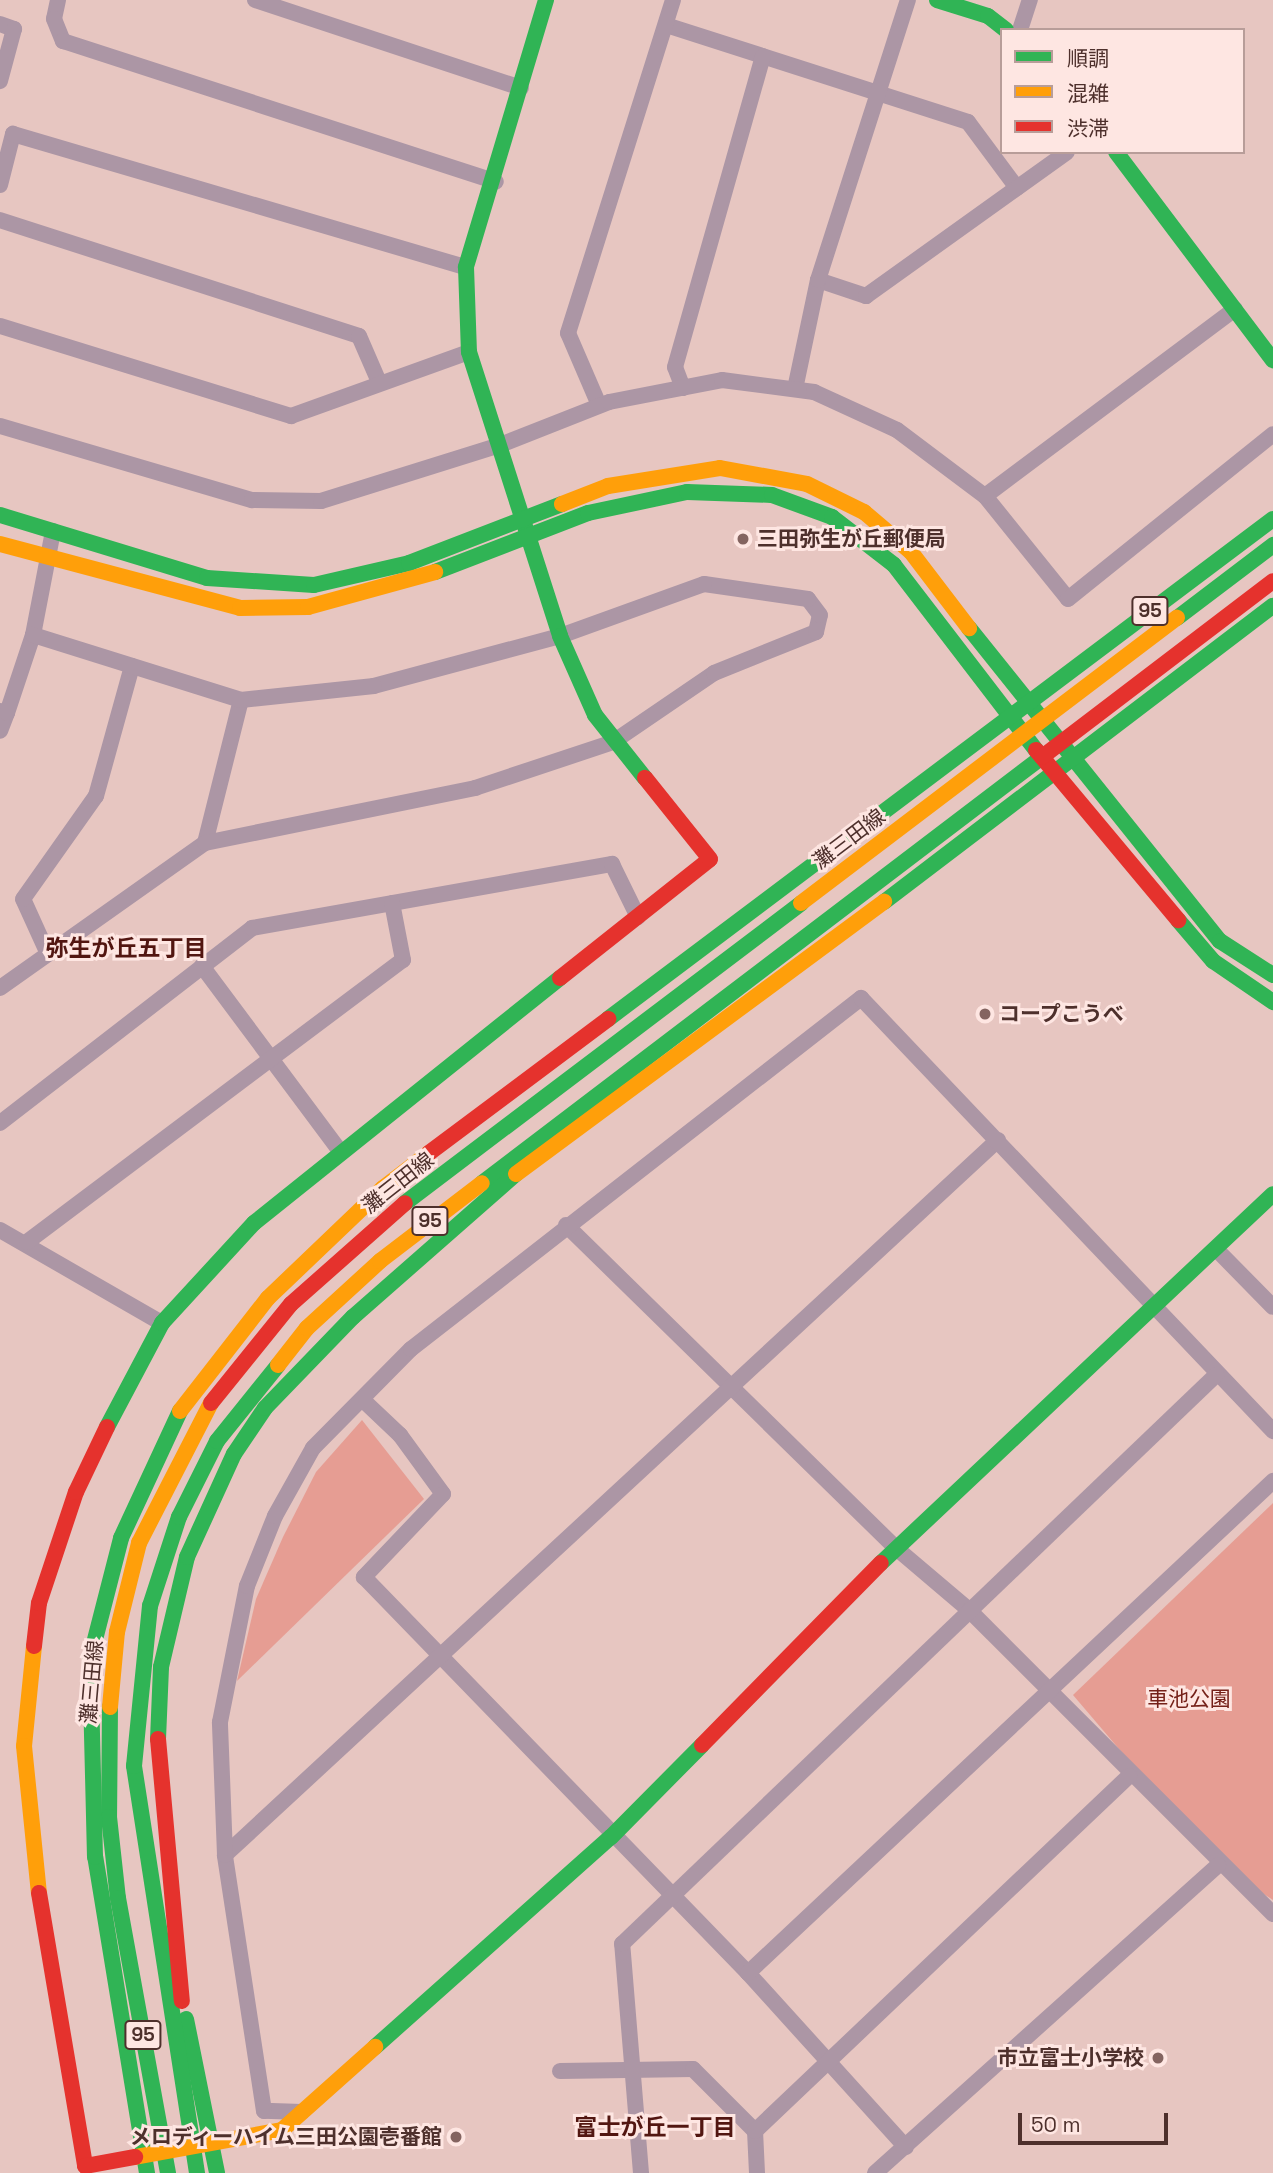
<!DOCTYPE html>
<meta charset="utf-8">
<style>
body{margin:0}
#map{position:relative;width:1273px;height:2173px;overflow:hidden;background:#e7c6c1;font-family:"Space Grotesk","Noto Sans JP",sans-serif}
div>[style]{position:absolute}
.green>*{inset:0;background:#e69d93}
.street>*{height:16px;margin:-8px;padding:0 8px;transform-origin:8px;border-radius:8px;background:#ac96a5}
.fast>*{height:16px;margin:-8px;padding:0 8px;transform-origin:8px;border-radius:8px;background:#30b455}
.slow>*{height:16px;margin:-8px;padding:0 8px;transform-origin:8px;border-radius:8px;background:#ff9f0a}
.jam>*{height:16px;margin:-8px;padding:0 8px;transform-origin:8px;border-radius:8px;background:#e5322d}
.dots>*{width:19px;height:19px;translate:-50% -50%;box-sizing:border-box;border:4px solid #fee6e2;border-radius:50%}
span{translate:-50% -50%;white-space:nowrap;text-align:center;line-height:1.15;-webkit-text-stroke:6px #fee6e2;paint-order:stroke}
.shield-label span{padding:2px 5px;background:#fee6e2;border:2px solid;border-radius:5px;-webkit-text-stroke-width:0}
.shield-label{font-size:19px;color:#4e302c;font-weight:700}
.poi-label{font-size:21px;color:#4e302c;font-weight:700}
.left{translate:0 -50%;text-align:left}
.right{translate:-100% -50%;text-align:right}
.street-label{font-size:21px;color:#4e302c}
.park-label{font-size:21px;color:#752119}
.neighbourhood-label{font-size:23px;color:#521611;font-weight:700}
.legend{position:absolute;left:1000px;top:28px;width:245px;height:126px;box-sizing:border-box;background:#fee6e2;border:2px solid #b89d99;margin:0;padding:9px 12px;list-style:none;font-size:21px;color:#4e302c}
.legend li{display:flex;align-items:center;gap:14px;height:35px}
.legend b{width:35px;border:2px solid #b89d99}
.scale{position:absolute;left:1018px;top:2113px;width:150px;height:32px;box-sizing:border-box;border:4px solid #4e302c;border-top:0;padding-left:9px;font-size:21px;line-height:24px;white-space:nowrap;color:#4e302c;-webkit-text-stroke:5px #fee6e2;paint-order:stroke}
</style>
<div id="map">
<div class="green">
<i style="clip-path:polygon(362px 1420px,424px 1499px,237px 1681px,256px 1599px,283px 1537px,316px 1472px)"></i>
<i style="clip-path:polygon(1273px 1503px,1273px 1900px,1218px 1865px,1073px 1695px)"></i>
</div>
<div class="street">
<i style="left:58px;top:0;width:19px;rotate:102deg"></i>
<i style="left:54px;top:19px;width:24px;rotate:68deg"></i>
<i style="left:63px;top:41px;width:455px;rotate:18deg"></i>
<i style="left:255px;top:0;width:280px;rotate:18.3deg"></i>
<i style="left:0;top:24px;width:15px;rotate:20deg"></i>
<i style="left:14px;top:29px;width:54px;rotate:105.1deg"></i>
<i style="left:666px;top:25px;width:317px;rotate:17.8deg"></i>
<i style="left:968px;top:122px;width:82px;rotate:53.4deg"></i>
<i style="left:1020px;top:30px;width:32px;rotate:-72deg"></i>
<i style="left:0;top:185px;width:53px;rotate:-75.7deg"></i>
<i style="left:13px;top:134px;width:472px;rotate:16.4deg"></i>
<i style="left:0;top:220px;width:377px;rotate:17.9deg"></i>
<i style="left:359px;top:336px;width:50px;rotate:66.5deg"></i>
<i style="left:818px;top:280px;width:51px;rotate:18.4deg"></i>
<i style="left:866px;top:296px;width:247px;rotate:-35.6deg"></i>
<i style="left:0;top:326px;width:305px;rotate:17.2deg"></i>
<i style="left:291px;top:416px;width:189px;rotate:-19.8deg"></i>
<i style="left:683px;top:388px;width:22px;rotate:-111deg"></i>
<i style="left:675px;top:367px;width:323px;rotate:-74.2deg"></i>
<i style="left:795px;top:389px;width:111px;rotate:-78.1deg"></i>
<i style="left:818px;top:280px;width:294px;rotate:-72.2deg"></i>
<i style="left:599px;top:405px;width:78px;rotate:-113.3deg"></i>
<i style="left:568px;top:333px;width:349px;rotate:-72.5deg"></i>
<i style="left:0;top:426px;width:263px;rotate:16.4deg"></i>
<i style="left:252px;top:500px;width:69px;rotate:0.8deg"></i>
<i style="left:321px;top:501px;width:188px;rotate:-17.4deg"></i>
<i style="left:500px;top:445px;width:117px;rotate:-21.5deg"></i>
<i style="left:609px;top:402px;width:115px;rotate:-11deg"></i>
<i style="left:722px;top:380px;width:93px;rotate:7.4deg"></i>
<i style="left:814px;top:392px;width:91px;rotate:24.6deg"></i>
<i style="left:897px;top:430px;width:110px;rotate:36.9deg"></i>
<i style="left:985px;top:496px;width:132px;rotate:51.1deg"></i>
<i style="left:1068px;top:599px;width:263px;rotate:-38.8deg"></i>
<i style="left:985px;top:496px;width:312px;rotate:-36.8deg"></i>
<i style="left:0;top:711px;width:7px;rotate:16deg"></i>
<i style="left:7px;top:713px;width:19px;rotate:111deg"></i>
<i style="left:7px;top:713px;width:82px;rotate:-71.6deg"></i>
<i style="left:33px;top:635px;width:106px;rotate:-79.1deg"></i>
<i style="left:205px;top:843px;width:147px;rotate:-75.9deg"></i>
<i style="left:48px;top:954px;width:60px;rotate:-114.4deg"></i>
<i style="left:23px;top:899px;width:126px;rotate:-54.7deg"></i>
<i style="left:96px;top:796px;width:135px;rotate:-74.5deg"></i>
<i style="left:202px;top:966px;width:231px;rotate:53.3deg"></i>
<i style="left:0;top:988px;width:251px;rotate:-35.3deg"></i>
<i style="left:205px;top:843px;width:276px;rotate:-11.5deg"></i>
<i style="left:475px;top:788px;width:145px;rotate:-18.4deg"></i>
<i style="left:613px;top:742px;width:122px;rotate:-34.3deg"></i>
<i style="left:714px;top:673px;width:110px;rotate:-21.9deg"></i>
<i style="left:816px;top:632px;width:17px;rotate:-77deg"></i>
<i style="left:820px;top:615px;width:20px;rotate:-127deg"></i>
<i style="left:808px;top:599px;width:105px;rotate:-171.8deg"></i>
<i style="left:704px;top:584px;width:153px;rotate:160.1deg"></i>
<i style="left:560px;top:636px;width:193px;rotate:165deg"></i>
<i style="left:374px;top:686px;width:134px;rotate:174deg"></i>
<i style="left:241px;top:700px;width:218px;rotate:-162.6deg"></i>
<i style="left:0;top:1123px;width:319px;rotate:-37.7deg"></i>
<i style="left:252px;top:928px;width:366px;rotate:-10.1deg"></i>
<i style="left:612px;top:864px;width:59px;rotate:63.9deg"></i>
<i style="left:566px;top:1225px;width:462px;rotate:44.4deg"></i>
<i style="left:896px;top:1548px;width:96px;rotate:40.3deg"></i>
<i style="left:969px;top:1610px;width:430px;rotate:45deg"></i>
<i style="left:0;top:1230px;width:187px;rotate:29.9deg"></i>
<i style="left:27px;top:1242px;width:470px;rotate:-36.9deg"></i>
<i style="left:403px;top:960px;width:58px;rotate:-100.9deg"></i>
<i style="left:1216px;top:1249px;width:81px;rotate:45.5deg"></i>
<i style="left:364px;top:1401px;width:50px;rotate:43.4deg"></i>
<i style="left:400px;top:1435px;width:73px;rotate:53.9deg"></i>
<i style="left:443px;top:1494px;width:115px;rotate:133.6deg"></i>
<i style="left:364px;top:1577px;width:552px;rotate:45.88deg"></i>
<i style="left:748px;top:1973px;width:235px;rotate:47.8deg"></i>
<i style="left:225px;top:1855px;width:1053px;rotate:-42.77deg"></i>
<i style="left:748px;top:1973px;width:720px;rotate:-43.14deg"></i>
<i style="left:560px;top:2071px;width:133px;rotate:-0.9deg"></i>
<i style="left:693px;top:2069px;width:88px;rotate:45deg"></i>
<i style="left:302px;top:2112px;width:38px;rotate:-178deg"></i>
<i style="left:264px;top:2111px;width:259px;rotate:-98.7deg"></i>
<i style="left:225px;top:1855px;width:133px;rotate:-92.2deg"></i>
<i style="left:220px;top:1722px;width:139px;rotate:-78.8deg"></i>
<i style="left:247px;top:1586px;width:75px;rotate:-68.2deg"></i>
<i style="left:275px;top:1516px;width:78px;rotate:-60.8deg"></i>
<i style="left:313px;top:1448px;width:139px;rotate:-45.3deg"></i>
<i style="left:411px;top:1349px;width:571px;rotate:-37.95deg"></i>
<i style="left:861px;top:998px;width:598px;rotate:46.42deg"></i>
<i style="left:641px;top:2173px;width:230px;rotate:-94.7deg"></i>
<i style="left:622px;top:1944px;width:823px;rotate:-43.77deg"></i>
<i style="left:757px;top:2173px;width:42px;rotate:-92.7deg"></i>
<i style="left:755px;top:2131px;width:516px;rotate:-43.51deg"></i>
<i style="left:875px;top:2173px;width:461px;rotate:-41.9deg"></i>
</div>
<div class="fast">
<i style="left:546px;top:0;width:279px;rotate:106.7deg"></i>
<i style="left:466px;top:267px;width:85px;rotate:88deg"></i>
<i style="left:469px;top:352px;width:298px;rotate:72.2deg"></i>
<i style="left:560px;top:636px;width:86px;rotate:66.1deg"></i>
<i style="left:595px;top:715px;width:80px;rotate:51.6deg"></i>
<i style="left:937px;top:0;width:53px;rotate:17.4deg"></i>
<i style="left:988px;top:16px;width:23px;rotate:38deg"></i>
<i style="left:1116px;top:152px;width:261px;rotate:53deg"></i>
<i style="left:0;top:515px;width:216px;rotate:16.9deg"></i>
<i style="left:207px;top:578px;width:107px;rotate:3.7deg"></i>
<i style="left:314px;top:585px;width:98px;rotate:-13deg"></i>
<i style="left:409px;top:563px;width:164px;rotate:-21.1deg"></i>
<i style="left:435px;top:572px;width:164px;rotate:-21.1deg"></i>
<i style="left:588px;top:513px;width:101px;rotate:-12deg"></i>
<i style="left:687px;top:492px;width:85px;rotate:2deg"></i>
<i style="left:772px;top:495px;width:64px;rotate:20.1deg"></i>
<i style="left:832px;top:517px;width:78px;rotate:37.7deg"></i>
<i style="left:894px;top:565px;width:233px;rotate:52.5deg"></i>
<i style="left:1177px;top:618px;width:121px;rotate:-37.2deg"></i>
<i style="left:969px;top:628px;width:401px;rotate:51.3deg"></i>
<i style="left:1220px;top:941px;width:63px;rotate:32.7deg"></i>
<i style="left:884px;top:902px;width:489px;rotate:-37.3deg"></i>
<i style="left:1178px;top:920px;width:54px;rotate:49.5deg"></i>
<i style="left:1213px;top:961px;width:73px;rotate:34.3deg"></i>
<i style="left:608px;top:1019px;width:832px;rotate:-36.94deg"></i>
<i style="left:482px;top:1183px;width:704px;rotate:-37.26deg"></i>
<i style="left:405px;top:1203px;width:497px;rotate:-37.1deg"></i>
<i style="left:107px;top:1427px;width:118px;rotate:-62.1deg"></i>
<i style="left:162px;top:1323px;width:136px;rotate:-47.4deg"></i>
<i style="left:254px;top:1223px;width:392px;rotate:-38.7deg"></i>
<i style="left:881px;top:1563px;width:538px;rotate:-43.27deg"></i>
<i style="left:110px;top:1707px;width:110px;rotate:90.5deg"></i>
<i style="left:109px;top:1817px;width:81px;rotate:83.7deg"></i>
<i style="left:118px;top:1898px;width:280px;rotate:79.7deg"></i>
<i style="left:158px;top:1739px;width:72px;rotate:-87.6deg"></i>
<i style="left:161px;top:1667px;width:113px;rotate:-76.7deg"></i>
<i style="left:187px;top:1557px;width:113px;rotate:-65.5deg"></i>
<i style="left:234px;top:1454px;width:55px;rotate:-56deg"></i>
<i style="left:265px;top:1408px;width:127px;rotate:-46deg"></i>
<i style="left:353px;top:1317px;width:217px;rotate:-41.3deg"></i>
<i style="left:186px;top:2019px;width:157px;rotate:78.6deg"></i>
<i style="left:375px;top:2047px;width:316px;rotate:-41.7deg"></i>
<i style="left:611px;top:1837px;width:129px;rotate:-45.3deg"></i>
<i style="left:147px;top:2173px;width:320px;rotate:-99.3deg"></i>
<i style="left:95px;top:1857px;width:198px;rotate:-91.4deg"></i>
<i style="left:90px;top:1659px;width:125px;rotate:-75.6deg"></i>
<i style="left:121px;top:1538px;width:140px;rotate:-65.1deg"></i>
<i style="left:197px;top:2173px;width:412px;rotate:-98.8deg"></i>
<i style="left:134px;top:1766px;width:161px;rotate:-84.3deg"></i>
<i style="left:150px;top:1606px;width:94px;rotate:-72deg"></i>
<i style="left:179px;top:1517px;width:85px;rotate:-63.4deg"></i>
<i style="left:217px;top:1441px;width:97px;rotate:-51.2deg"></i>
</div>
<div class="slow">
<i style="left:562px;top:504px;width:49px;rotate:-21.4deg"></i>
<i style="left:608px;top:486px;width:113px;rotate:-9.1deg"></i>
<i style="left:720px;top:468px;width:88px;rotate:10.4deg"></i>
<i style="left:807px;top:484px;width:64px;rotate:26.2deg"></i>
<i style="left:864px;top:512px;width:62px;rotate:40.4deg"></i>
<i style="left:911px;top:552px;width:96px;rotate:52.7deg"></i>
<i style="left:0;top:544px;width:248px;rotate:14.9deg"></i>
<i style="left:240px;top:608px;width:68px;rotate:-0.8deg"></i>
<i style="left:308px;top:607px;width:132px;rotate:-15.4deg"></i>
<i style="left:801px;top:903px;width:472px;rotate:-37.2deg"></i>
<i style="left:516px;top:1174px;width:458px;rotate:-36.5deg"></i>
<i style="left:278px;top:1365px;width:47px;rotate:-51.9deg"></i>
<i style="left:307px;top:1328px;width:99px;rotate:-42.5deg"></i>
<i style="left:380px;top:1261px;width:128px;rotate:-37.4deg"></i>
<i style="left:180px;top:1411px;width:143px;rotate:-52.1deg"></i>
<i style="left:268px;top:1298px;width:159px;rotate:-43.7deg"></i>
<i style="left:383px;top:1188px;width:58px;rotate:-37.3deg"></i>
<i style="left:34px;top:1646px;width:100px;rotate:95.7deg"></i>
<i style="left:24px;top:1746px;width:148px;rotate:84.2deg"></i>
<i style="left:110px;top:1707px;width:75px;rotate:-84.7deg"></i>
<i style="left:117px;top:1632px;width:92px;rotate:-76.1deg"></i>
<i style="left:139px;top:1543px;width:157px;rotate:-62.8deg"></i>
<i style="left:135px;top:2157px;width:149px;rotate:-10.4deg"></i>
<i style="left:282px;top:2130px;width:125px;rotate:-41.7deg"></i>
</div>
<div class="jam">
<i style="left:1036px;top:750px;width:222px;rotate:50.1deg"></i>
<i style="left:1042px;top:757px;width:290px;rotate:-37.3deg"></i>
<i style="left:560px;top:978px;width:191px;rotate:-38.4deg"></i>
<i style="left:710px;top:859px;width:104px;rotate:-128.7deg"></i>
<i style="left:429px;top:1153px;width:224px;rotate:-36.8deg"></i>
<i style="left:211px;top:1403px;width:127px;rotate:-51.1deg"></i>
<i style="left:291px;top:1304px;width:152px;rotate:-41.5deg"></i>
<i style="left:34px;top:1646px;width:43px;rotate:-83.4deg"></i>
<i style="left:39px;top:1603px;width:117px;rotate:-71.6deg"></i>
<i style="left:76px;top:1492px;width:72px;rotate:-64.5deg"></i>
<i style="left:158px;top:1739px;width:263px;rotate:84.8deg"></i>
<i style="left:702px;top:1745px;width:255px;rotate:-45.5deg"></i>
<i style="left:39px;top:1893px;width:277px;rotate:80.4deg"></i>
<i style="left:85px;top:2166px;width:51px;rotate:-10.2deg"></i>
</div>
<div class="dots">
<i style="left:743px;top:539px;background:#846460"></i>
<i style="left:985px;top:1014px;background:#846460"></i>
<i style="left:1158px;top:2058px;background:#846460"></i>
<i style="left:456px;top:2137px;background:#846460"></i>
</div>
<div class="shield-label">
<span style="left:1150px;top:611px">95</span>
<span style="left:430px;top:1221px">95</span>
<span style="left:143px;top:2035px">95</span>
</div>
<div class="poi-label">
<span class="left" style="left:757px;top:539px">三田弥生が丘郵便局</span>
<span class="left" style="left:999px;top:1014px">コープこうべ</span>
<span class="right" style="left:1144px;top:2058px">市立富士小学校</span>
<span class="right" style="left:442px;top:2137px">メロディーハイム三田公園壱番館</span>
</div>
<div class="street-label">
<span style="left:849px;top:839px;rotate:-37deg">灘三田線</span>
<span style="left:398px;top:1183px;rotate:-38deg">灘三田線</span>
<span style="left:92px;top:1682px;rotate:-85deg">灘三田線</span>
</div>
<div class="park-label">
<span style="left:1189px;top:1699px">車池公園</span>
</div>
<div class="neighbourhood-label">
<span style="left:126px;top:948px">弥生が丘五丁目</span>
<span style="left:655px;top:2127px">富士が丘一丁目</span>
</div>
<ul class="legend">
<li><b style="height:9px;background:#30b455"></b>順調</li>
<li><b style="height:9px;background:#ff9f0a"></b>混雑</li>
<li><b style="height:9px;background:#e5322d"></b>渋滞</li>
</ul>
<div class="scale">50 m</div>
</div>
